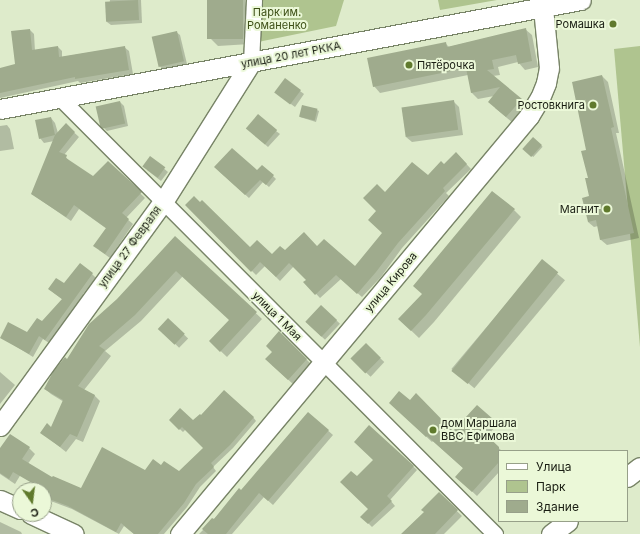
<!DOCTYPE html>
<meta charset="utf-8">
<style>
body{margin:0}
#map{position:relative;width:640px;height:534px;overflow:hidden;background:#deebcb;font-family:Inter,sans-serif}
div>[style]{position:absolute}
.green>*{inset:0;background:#afc48f}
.shadow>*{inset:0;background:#0003;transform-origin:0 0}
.building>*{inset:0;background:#9fab8d;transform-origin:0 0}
.roads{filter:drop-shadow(1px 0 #788467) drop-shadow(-1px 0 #788467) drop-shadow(0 1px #788467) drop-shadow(0 -1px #788467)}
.minor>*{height:15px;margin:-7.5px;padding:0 7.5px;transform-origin:7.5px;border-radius:7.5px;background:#fff}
.tertiary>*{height:19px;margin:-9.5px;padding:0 9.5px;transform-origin:9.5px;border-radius:9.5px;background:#fff}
.dots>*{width:11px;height:11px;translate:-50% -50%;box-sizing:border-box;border:2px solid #ebf8d8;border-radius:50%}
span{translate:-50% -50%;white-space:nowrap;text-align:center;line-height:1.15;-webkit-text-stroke:4px #ebf8d8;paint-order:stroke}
.park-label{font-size:11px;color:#3e5017}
.poi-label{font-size:11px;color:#191d12}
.right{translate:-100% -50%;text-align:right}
.left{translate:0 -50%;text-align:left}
.street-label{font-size:11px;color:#191d12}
.legend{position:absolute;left:498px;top:450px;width:130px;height:72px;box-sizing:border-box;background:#ebf8d8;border:1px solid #97a089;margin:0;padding:5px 7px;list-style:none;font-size:12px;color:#191d12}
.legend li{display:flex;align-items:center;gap:8px;height:20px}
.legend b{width:20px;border:1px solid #97a089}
.north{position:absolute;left:12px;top:482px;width:40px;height:40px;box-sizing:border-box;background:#ebf8d8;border:1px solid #97a089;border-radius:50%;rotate:166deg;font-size:11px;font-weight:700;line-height:16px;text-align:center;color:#191d12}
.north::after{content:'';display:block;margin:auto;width:14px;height:18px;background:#607a2d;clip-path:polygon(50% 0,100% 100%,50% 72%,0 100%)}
</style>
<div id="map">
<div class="green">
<i style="clip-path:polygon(259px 0,344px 0,336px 26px,258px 42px)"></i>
<i style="clip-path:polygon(438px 0,497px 0,440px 10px)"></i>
<i style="clip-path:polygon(640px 46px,640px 347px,614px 49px)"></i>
</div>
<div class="shadow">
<i style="clip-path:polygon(110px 0,141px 0,142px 23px,111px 25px,107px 22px)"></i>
<i style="clip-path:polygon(208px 0,249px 0,250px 44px,218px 46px,210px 38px)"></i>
<i style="clip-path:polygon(525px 29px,532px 35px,538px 67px,525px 70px,518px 62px,498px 67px,500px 75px,493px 76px,527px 105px,513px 123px,495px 108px,494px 96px,478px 99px,472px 93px,468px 75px,380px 93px,374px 86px,445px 43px,449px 47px)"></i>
<i style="clip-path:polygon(30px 30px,34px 34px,35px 51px,58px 47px,62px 51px,62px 57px,124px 47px,129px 51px,133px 74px,80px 83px,78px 81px,0 98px,0 69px,16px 65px)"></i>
<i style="clip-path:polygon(176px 32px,180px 35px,187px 64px,163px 70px,160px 66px)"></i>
<i style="clip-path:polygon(602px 76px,608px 82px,619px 133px,616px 133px,639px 238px,607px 245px,601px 240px,598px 226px,594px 227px,588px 222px,590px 197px,588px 151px)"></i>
<i style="clip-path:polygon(300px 91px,304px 94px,295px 107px,280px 96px)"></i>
<i style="clip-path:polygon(120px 102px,124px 106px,128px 126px,107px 131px,103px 127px)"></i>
<i style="clip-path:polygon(454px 102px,459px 107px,463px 135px,412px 142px,406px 137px)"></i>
<i style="clip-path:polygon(317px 110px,319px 111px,316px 122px,300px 117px)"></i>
<i style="clip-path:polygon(51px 118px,55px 123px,58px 133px,66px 125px,79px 137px,64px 155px,70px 162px,93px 177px,108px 162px,145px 198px,126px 218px,133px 224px,110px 258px,99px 250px,107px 229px,79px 209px,71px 221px,32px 194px,54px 141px,44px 143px,40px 138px)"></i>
<i style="clip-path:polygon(7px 125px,10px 129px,14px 149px,0 151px,0 126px)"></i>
<i style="clip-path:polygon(276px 131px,280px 134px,268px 147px,251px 132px)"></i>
<i style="left:533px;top:138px;width:13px;height:14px;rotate:42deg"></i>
<i style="clip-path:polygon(456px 153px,471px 169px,446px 193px,449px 196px,402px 248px,381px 277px,362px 297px,341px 279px,320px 298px,305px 282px,308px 280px,294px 266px,280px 281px,265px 266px,256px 275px,186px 205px,250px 249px,272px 255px,317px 248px,355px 268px,383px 233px,378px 211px,385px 194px,428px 177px,444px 165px)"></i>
<i style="clip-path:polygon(150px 157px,168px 172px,161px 181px,147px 170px)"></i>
<i style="clip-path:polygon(219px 171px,257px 172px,273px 176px,276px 179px,269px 187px,263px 182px,249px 198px)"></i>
<i style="clip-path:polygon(514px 210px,521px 217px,434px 322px,419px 338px,399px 319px)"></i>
<i style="clip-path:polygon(175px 237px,262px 319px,227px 357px,210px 341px,231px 320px,183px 276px,141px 321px,105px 351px,111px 356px,84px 390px,94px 395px,100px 401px,83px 442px,76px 439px,66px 452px,41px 432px,52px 428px,64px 402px,51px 394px,45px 389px,118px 299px)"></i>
<i style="left:542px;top:261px;width:30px;height:141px;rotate:40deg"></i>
<i style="clip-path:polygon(92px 274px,96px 278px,83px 294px,84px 295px,49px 343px,43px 339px,33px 357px,1px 337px,28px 333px,43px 323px,63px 300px,49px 289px)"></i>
<i style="left:321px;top:306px;width:26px;height:22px;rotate:43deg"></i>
<i style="left:168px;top:319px;width:28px;height:13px;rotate:44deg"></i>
<i style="clip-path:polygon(280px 333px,312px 365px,294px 385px,272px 365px,273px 352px)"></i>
<i style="left:366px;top:345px;width:25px;height:20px;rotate:43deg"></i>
<i style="clip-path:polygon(0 372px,15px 385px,0 404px)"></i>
<i style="clip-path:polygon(390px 403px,453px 433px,492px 420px,497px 425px,486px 437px,502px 451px,499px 451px,499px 472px,477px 496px,462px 482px,464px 469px,433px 441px,432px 442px)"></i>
<i style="clip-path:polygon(308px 413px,333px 435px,273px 505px,264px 497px,232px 534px,199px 534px,241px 492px)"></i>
<i style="clip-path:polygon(253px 417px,256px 421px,233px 448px,213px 467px,216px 471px,200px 487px,187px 507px,164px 534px,134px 534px,124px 526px,119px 534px,72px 509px,48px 500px,45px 497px,44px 490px,23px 477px,53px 479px,81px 489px,162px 466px,179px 473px,204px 448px,186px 429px,183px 432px,170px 420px,193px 422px)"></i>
<i style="clip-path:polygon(370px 427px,417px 470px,390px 500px,395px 506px,372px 527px,362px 517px,370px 509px,357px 478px,374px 460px)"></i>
<i style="clip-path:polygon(29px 448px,35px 454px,27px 465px,9px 450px)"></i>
<i style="clip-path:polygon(0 460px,21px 474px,15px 484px,0 474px)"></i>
<i style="clip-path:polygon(439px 494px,462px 516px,444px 534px,402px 534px,425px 512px)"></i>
<i style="clip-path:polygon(0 522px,21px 532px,22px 534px,0 534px)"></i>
</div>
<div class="building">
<i style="left:138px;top:0;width:20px;height:33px;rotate:87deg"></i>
<i style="left:207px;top:0;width:36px;height:39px"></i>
<i style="clip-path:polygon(526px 28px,532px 61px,518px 64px,516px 55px,492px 60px,494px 69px,487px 70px,522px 99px,506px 117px,488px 102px,500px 87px,471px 93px,466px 68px,373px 87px,367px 58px,446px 42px,447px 47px)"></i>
<i style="clip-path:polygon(30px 29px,32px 50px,58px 46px,59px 57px,125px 46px,129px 70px,75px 79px,75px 77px,0 93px,0 68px,15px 64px,11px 31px)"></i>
<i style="left:177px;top:31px;width:31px;height:26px;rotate:77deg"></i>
<i style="clip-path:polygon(602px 75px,614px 127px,611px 128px,634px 233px,600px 240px,596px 220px,588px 222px,582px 198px,589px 196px,585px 178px,588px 178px,581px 151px,586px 150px,572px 82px)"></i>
<i style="left:285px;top:78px;width:20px;height:18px;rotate:37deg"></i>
<i style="left:454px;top:100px;width:30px;height:53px;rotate:82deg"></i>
<i style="left:120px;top:101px;width:23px;height:25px;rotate:77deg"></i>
<i style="left:302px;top:105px;width:16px;height:12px;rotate:14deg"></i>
<i style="left:258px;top:114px;width:25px;height:19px;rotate:40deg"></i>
<i style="clip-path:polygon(51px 117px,55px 135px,66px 123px,75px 132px,59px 152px,67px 155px,66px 158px,93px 176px,108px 161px,142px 192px,122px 213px,129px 219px,105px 254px,93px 246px,106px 228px,74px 205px,66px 217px,31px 194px,55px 135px,39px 139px,35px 120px)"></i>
<i style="left:533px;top:137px;width:12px;height:16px;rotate:42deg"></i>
<i style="clip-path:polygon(232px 148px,257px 170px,262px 165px,274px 175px,266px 185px,260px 180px,245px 195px,214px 167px)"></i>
<i style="clip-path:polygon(456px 152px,467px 164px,443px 188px,445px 191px,398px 243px,376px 272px,357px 294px,336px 275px,315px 295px,303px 282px,306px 280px,289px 263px,276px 277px,260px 262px,251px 272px,185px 205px,194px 196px,200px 202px,202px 200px,250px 247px,257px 240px,272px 254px,280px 246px,285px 250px,304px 232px,317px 246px,324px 239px,355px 266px,382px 233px,368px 220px,376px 211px,363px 198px,377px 184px,385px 192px,412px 162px,428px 175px,441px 161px,444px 164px)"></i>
<i style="left:150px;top:156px;width:19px;height:13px;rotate:36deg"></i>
<i style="clip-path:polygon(492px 191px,515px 209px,426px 315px,411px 331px,398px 319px,422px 294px,413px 286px)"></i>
<i style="clip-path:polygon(175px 236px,257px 312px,220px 352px,209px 341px,229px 320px,176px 271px,135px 315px,99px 346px,105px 350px,78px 386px,95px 395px,77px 437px,70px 434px,60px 447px,40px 433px,47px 423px,51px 427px,63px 400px,44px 389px,53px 372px,65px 357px,67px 359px,89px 324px,117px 299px)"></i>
<i style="left:542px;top:259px;width:21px;height:144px;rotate:39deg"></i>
<i style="clip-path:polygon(80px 263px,93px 273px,45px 340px,39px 336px,29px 354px,0 338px,8px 322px,27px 332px,37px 318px,42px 321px,62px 299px,48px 289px,56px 278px,64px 283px)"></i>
<i style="left:321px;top:305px;width:22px;height:23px;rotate:43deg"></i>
<i style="left:168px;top:318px;width:23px;height:15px;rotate:43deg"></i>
<i style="clip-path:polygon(279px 331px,307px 359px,288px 380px,265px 359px,272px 352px,266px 346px)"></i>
<i style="left:366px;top:343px;width:21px;height:22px;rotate:45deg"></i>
<i style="clip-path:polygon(224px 390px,254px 417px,230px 445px,211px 463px,214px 467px,196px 484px,184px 503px,158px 534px,134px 534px,121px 523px,116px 532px,68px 506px,44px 497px,44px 490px,13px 472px,9px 479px,0 473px,0 448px,10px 434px,30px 447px,22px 459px,52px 477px,53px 476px,81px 488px,102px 447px,145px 470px,153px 459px,161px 465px,164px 461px,179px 471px,203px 448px,182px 427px,179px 430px,169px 420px,180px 408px,193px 420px,200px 414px,201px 415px)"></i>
<i style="clip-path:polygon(399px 391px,410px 400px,416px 393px,453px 431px,477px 405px,493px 419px,482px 431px,499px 447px,499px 462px,472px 492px,455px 477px,463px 468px,427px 436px,426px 437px,389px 403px)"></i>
<i style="clip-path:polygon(308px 412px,329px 430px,268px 501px,259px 493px,226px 534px,208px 534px,202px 529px,212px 518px,214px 519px,239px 488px,241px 490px)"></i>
<i style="clip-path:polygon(369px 425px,414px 466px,387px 496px,392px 501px,368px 524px,360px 517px,368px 509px,340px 482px,351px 471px,357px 476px,373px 460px,354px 442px)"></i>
<i style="clip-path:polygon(439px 492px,458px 510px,435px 534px,401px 534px,424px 512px,421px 510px)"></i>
</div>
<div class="roads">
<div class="minor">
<i style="left:251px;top:62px;width:62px;rotate:-87.2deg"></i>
<i style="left:60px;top:98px;width:616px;rotate:45.07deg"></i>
</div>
<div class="tertiary">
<i style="left:0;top:109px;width:591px;rotate:-10.63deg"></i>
<i style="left:0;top:426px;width:277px;rotate:-54deg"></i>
<i style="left:163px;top:202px;width:165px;rotate:-57.8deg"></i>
<i style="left:627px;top:477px;width:16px;rotate:-38deg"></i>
<i style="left:0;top:500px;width:22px;rotate:24deg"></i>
<i style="left:31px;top:514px;width:47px;rotate:24.9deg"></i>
<i style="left:180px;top:534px;width:545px;rotate:-50.14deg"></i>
<i style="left:529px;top:116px;width:21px;rotate:-59deg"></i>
<i style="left:540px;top:98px;width:16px;rotate:-68deg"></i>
<i style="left:546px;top:83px;width:15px;rotate:-79deg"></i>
<i style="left:549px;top:68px;width:60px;rotate:-95.7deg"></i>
<i style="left:551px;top:534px;width:21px;rotate:-37deg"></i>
</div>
</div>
<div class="dots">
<i style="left:613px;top:24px;background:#607a2d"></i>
<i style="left:409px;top:65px;background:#607a2d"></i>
<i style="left:593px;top:105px;background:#607a2d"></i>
<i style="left:607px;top:209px;background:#607a2d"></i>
<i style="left:433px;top:430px;background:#607a2d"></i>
</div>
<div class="park-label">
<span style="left:277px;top:19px">Парк им.<br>Романенко</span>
</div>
<div class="poi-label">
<span class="right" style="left:605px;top:24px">Ромашка</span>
<span class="left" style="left:417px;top:65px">Пятёрочка</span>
<span class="right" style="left:585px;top:105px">Ростовкнига</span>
<span class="right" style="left:599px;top:209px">Магнит</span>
<span class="left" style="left:441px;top:430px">дом Маршала<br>ВВС Ефимова</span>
</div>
<div class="street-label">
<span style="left:291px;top:55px;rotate:-11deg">улица 20 лет РККА</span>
<span style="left:130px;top:247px;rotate:-54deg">улица 27 Февраля</span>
<span style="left:391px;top:282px;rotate:-50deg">улица Кирова</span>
<span style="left:277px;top:316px;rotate:45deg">улица 1 Мая</span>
</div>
<ul class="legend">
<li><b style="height:5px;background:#fff"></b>Улица</li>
<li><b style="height:11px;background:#afc48f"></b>Парк</li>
<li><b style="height:11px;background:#9fab8d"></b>Здание</li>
</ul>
<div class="north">С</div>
</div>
